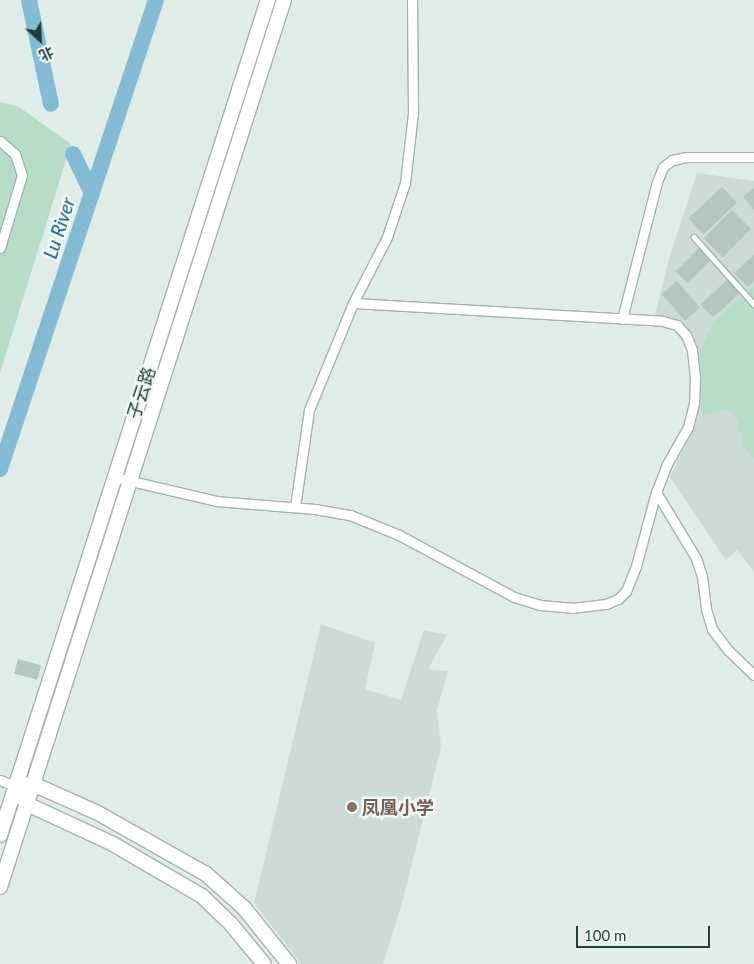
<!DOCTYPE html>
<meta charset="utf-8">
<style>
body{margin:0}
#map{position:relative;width:754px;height:964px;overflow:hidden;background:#dfece8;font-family:Lato,"Noto Sans SC",sans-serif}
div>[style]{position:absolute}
.built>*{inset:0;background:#cddbd7}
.green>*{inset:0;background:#b6dec7}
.river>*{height:16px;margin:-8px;padding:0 8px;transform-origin:8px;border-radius:8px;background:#83bbd5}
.building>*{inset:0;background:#b4c6c1;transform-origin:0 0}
.roads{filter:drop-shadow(1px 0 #a2b4b0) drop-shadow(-1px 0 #a2b4b0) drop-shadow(0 1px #a2b4b0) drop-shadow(0 -1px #a2b4b0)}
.service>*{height:4.5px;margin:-2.25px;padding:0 2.25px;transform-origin:2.25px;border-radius:2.25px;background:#fff}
.minor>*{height:9px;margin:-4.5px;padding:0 4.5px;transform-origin:4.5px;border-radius:4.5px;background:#fff}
.secondary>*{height:14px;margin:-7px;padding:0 7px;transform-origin:7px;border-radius:7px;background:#fff}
.dots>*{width:14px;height:14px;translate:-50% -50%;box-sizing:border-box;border:2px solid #f0f8f5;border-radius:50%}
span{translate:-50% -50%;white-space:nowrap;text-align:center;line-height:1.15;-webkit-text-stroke:5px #f0f8f5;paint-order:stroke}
.street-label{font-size:18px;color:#1f3d39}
.education-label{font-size:18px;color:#785e54;font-weight:700}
.left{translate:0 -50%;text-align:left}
.water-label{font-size:19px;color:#165b7c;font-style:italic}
.north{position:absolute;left:15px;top:15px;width:50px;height:50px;-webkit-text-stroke:4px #f0f8f5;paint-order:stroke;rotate:155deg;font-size:14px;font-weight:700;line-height:20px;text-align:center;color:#1f3d39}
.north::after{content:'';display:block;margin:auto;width:18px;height:22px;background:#1f3d39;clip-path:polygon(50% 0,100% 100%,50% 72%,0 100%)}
.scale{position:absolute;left:576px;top:926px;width:134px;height:22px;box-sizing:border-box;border:2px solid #1f3d39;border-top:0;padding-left:6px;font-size:15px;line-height:18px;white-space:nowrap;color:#1f3d39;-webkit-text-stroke:4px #f0f8f5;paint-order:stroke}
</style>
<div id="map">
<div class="built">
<i style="clip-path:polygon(697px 173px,754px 181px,754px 571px,737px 550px,726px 560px,670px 477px,696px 424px,698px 378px,687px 331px,655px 317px,668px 262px)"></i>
<i style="clip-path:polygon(321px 624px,375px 643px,365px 689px,401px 700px,424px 630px,447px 635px,428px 669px,448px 671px,437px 710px,441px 747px,402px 903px,383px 964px,301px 964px,254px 903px)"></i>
</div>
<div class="green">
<i style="clip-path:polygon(0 102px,19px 107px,71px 144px,0 373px)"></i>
<i style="clip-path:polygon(754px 286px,754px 460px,744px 447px,737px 419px,728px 410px,702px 416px,699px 354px,713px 322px)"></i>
</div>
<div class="river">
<i style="left:29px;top:0;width:106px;rotate:78.1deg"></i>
<i style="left:73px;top:154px;width:43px;rotate:64deg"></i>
<i style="left:0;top:469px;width:494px;rotate:-71.6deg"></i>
</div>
<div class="building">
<i style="left:722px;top:187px;width:22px;height:46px;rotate:47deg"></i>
<i style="clip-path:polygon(754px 188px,754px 210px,743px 197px)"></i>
<i style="left:732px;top:210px;width:27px;height:40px;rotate:45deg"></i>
<i style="left:699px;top:248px;width:17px;height:33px;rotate:45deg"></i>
<i style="clip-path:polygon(754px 255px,754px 282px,748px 287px,734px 273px)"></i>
<i style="left:727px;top:280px;width:18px;height:36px;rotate:47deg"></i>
<i style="left:677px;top:281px;width:35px;height:20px;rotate:49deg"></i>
<i style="left:18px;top:659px;width:24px;height:15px;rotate:15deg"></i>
</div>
<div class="roads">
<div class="service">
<i style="left:694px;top:237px;width:90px;rotate:48.2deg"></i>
</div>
<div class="minor">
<i style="left:0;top:141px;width:20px;rotate:41deg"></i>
<i style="left:15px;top:154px;width:22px;rotate:72deg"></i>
<i style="left:22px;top:175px;width:76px;rotate:106.8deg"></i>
<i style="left:353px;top:303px;width:74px;rotate:-62.7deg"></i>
<i style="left:387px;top:237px;width:57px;rotate:-71.6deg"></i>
<i style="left:405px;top:183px;width:70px;rotate:-83.5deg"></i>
<i style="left:413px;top:113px;width:113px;rotate:-90.5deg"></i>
<i style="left:622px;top:319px;width:141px;rotate:-75.7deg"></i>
<i style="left:657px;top:182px;width:16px;rotate:-68deg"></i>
<i style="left:663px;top:167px;width:11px;rotate:-38deg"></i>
<i style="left:672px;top:160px;width:14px;rotate:-12deg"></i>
<i style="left:686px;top:157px;width:68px"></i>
<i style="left:114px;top:477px;width:105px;rotate:13.2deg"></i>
<i style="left:216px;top:501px;width:99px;rotate:4.6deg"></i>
<i style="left:315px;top:509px;width:36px;rotate:10deg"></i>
<i style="left:350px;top:515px;width:53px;rotate:22.2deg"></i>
<i style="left:399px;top:535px;width:131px;rotate:28.3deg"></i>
<i style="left:514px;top:597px;width:27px;rotate:17deg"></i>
<i style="left:540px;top:605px;width:32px;rotate:5deg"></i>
<i style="left:572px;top:608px;width:34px;rotate:-7deg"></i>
<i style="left:606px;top:604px;width:13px;rotate:-23deg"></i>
<i style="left:618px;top:599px;width:11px;rotate:-45deg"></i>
<i style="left:626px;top:591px;width:27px;rotate:-68deg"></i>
<i style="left:636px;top:566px;width:77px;rotate:-74.9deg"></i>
<i style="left:656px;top:492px;width:77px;rotate:58.8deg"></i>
<i style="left:696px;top:558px;width:19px;rotate:72deg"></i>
<i style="left:702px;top:576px;width:33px;rotate:83deg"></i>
<i style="left:706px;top:609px;width:21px;rotate:73deg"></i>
<i style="left:712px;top:629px;width:26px;rotate:53deg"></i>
<i style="left:728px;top:650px;width:36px;rotate:44deg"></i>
<i style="left:295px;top:507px;width:98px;rotate:-81.8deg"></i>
<i style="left:309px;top:410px;width:116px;rotate:-67.6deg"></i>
<i style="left:353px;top:303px;width:310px;rotate:3.3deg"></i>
<i style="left:662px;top:321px;width:16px;rotate:15deg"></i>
<i style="left:677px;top:325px;width:13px;rotate:48deg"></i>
<i style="left:686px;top:335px;width:16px;rotate:68deg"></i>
<i style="left:692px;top:350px;width:27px;rotate:84deg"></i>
<i style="left:695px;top:377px;width:26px;rotate:92deg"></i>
<i style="left:694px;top:403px;width:25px;rotate:104deg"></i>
<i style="left:688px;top:427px;width:43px;rotate:119.6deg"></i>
<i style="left:667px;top:464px;width:30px;rotate:111deg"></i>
<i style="left:0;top:780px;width:16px;rotate:22deg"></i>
</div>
<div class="secondary">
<i style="left:26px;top:785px;width:7px;rotate:-8deg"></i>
<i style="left:33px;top:784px;width:69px;rotate:24deg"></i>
<i style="left:96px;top:812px;width:126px;rotate:29.4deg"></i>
<i style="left:206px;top:874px;width:51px;rotate:41.8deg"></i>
<i style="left:244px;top:908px;width:72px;rotate:51.2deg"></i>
<i style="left:22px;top:797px;width:9px;rotate:54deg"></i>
<i style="left:27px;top:804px;width:95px;rotate:24.9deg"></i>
<i style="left:113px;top:844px;width:103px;rotate:30.3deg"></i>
<i style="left:202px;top:896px;width:40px;rotate:44deg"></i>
<i style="left:231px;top:924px;width:52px;rotate:50.5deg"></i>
<i style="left:0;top:835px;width:877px;rotate:-72.21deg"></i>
<i style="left:0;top:887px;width:931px;rotate:-72.25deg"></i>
</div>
</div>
<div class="dots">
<i style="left:352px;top:807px;background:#8d6e63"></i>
</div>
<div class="street-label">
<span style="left:141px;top:393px;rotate:-72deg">子云路</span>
</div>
<div class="education-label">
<span class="left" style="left:362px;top:807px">凤凰小学</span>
</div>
<div class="water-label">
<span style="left:59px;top:228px;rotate:-72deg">Lu River</span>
</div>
<div class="north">北</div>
<div class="scale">100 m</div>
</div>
